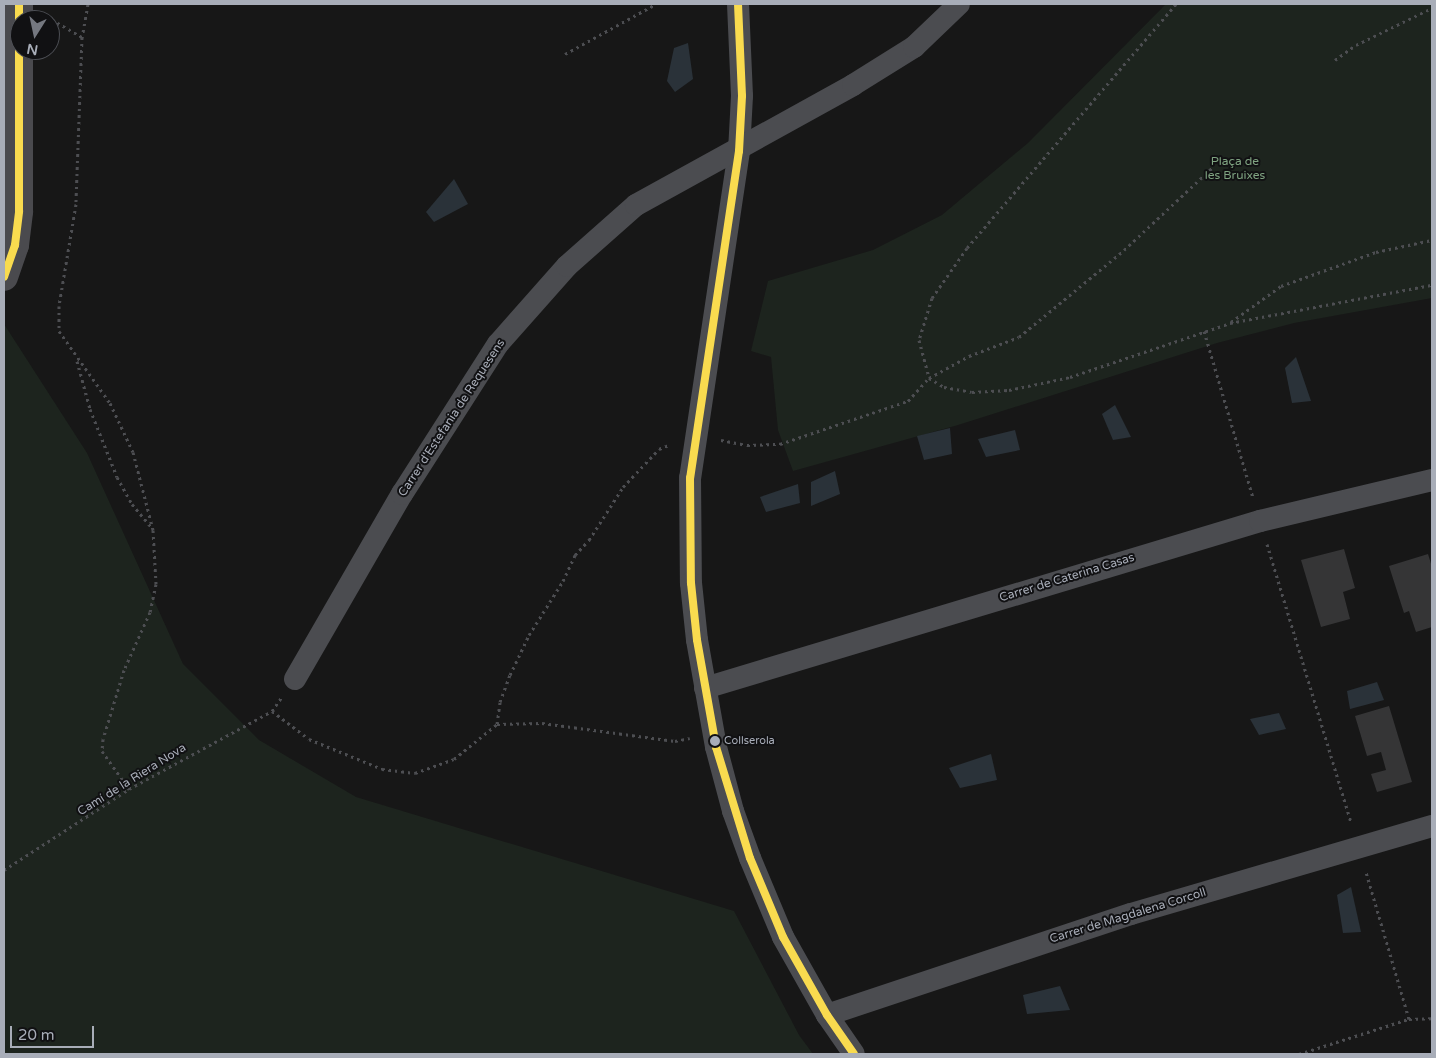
<!DOCTYPE html>
<meta charset="utf-8">
<style>
body{margin:0}
#map{position:relative;width:1436px;height:1058px;overflow:hidden;background:#171717;font-family:"Varela Round",sans-serif}
div>[style]{position:absolute}
.green>*{inset:0;background:#1d241e}
.water>*{inset:0;background:#2a3239}
.building>*{inset:0;background:#353536}
.path>*{height:3px;margin-top:-1.5px;transform-origin:0;background:repeating-linear-gradient(90deg,#4d4e52 0 2.5px,transparent 0 6.5px)}
.street>*{height:22px;margin:-11px;padding:0 11px;transform-origin:11px;border-radius:11px;background:#4b4c50}
.secondary>*{height:28px;margin:-14px;padding:0 14px;transform-origin:14px;border-radius:14px;background:#4a4a4e}
.bus-1>*{height:8px;margin:-4px;padding:0 4px;transform-origin:4px;border-radius:4px;background:#f9db4f}
.dots>*{width:14px;height:14px;translate:-50% -50%;box-sizing:border-box;border:2px solid #111113;border-radius:50%}
span{translate:-50% -50%;white-space:nowrap;text-align:center;line-height:1.15;-webkit-text-stroke:4px #111113;paint-order:stroke}
.bus-label{font-size:11px;color:#a8adb8}
.left{translate:0 -50%;text-align:left}
.park-label{font-size:12px;color:#7fa381}
.street-label{font-size:12px;color:#a8adb8}
.frame{position:absolute;inset:0;border:5px solid #a8adb8;pointer-events:none}
.north{position:absolute;left:10px;top:10px;width:50px;height:50px;box-sizing:border-box;background:#111113;border:1px solid #4d4f55;border-radius:50%;rotate:190deg;font-size:14px;font-weight:700;line-height:20px;text-align:center;color:#a8adb8}
.north::after{content:'';display:block;margin:auto;width:18px;height:22px;background:#757880;clip-path:polygon(50% 0,100% 100%,50% 72%,0 100%)}
.scale{position:absolute;left:10px;top:1026px;width:84px;height:22px;box-sizing:border-box;border:2px solid #a8adb8;border-top:0;padding-left:6px;font-size:15px;line-height:18px;white-space:nowrap;color:#a8adb8;-webkit-text-stroke:4px #111113;paint-order:stroke}
</style>
<div id="map">
<div class="green">
<i style="clip-path:polygon(4px 4px,18px 4px,4px 92px)"></i>
<i style="clip-path:polygon(1166px 4px,1432px 4px,1432px 298px,1294px 323px,1217px 343px,958px 425px,793px 471px,778px 430px,771px 357px,751px 351px,768px 281px,873px 250px,942px 215px,1028px 143px)"></i>
<i style="clip-path:polygon(4px 324px,87px 453px,183px 664px,259px 740px,356px 797px,734px 911px,799px 1035px,813px 1054px,4px 1054px)"></i>
</div>
<div class="water">
<i style="clip-path:polygon(688px 43px,693px 79px,675px 92px,667px 81px,674px 48px)"></i>
<i style="clip-path:polygon(454px 179px,468px 204px,434px 222px,426px 212px)"></i>
<i style="clip-path:polygon(1296px 357px,1311px 401px,1292px 403px,1285px 368px)"></i>
<i style="clip-path:polygon(1115px 405px,1131px 437px,1113px 440px,1102px 414px)"></i>
<i style="clip-path:polygon(950px 428px,952px 454px,924px 460px,917px 436px)"></i>
<i style="clip-path:polygon(1015px 430px,1020px 450px,986px 457px,978px 439px)"></i>
<i style="clip-path:polygon(835px 471px,840px 494px,811px 506px,811px 482px)"></i>
<i style="clip-path:polygon(798px 484px,800px 503px,766px 512px,760px 497px)"></i>
<i style="clip-path:polygon(1377px 682px,1384px 700px,1350px 709px,1347px 691px)"></i>
<i style="clip-path:polygon(1279px 713px,1286px 729px,1259px 735px,1250px 719px)"></i>
<i style="clip-path:polygon(991px 754px,997px 780px,960px 788px,949px 768px)"></i>
<i style="clip-path:polygon(1351px 887px,1361px 932px,1343px 933px,1337px 895px)"></i>
<i style="clip-path:polygon(1060px 986px,1070px 1010px,1027px 1014px,1023px 995px)"></i>
</div>
<div class="building">
<i style="clip-path:polygon(1344px 549px,1355px 588px,1343px 592px,1350px 619px,1321px 627px,1301px 560px)"></i>
<i style="clip-path:polygon(1428px 554px,1432px 567px,1432px 627px,1416px 632px,1409px 611px,1404px 613px,1389px 566px)"></i>
<i style="clip-path:polygon(1389px 706px,1412px 782px,1377px 792px,1371px 774px,1386px 770px,1381px 752px,1367px 756px,1355px 716px)"></i>
</div>
<div class="path">
<i style="left:88px;top:4px;width:34px;rotate:100deg"></i>
<i style="left:82px;top:37px;width:167px;rotate:92.1deg"></i>
<i style="left:76px;top:204px;width:103px;rotate:99.5deg"></i>
<i style="left:59px;top:306px;width:25px;rotate:90deg"></i>
<i style="left:59px;top:331px;width:88px;rotate:54.7deg"></i>
<i style="left:110px;top:403px;width:54px;rotate:64.9deg"></i>
<i style="left:133px;top:452px;width:81px;rotate:75.6deg"></i>
<i style="left:153px;top:530px;width:54px;rotate:86.8deg"></i>
<i style="left:156px;top:584px;width:29px;rotate:102deg"></i>
<i style="left:150px;top:612px;width:64px;rotate:114.1deg"></i>
<i style="left:124px;top:670px;width:72px;rotate:106.9deg"></i>
<i style="left:103px;top:739px;width:12px;rotate:95deg"></i>
<i style="left:102px;top:751px;width:47px;rotate:54.6deg"></i>
<i style="left:1176px;top:4px;width:321px;rotate:130.6deg"></i>
<i style="left:967px;top:248px;width:61px;rotate:125deg"></i>
<i style="left:932px;top:298px;width:44px;rotate:107.2deg"></i>
<i style="left:919px;top:340px;width:39px;rotate:75deg"></i>
<i style="left:929px;top:378px;width:17px;rotate:31deg"></i>
<i style="left:944px;top:387px;width:28px;rotate:10deg"></i>
<i style="left:972px;top:392px;width:37px;rotate:-3deg"></i>
<i style="left:1009px;top:390px;width:62px;rotate:-12deg"></i>
<i style="left:1070px;top:377px;width:169px;rotate:-18.6deg"></i>
<i style="left:1230px;top:323px;width:206px;rotate:-10.7deg"></i>
<i style="left:46px;top:16px;width:42px;rotate:30.3deg"></i>
<i style="left:565px;top:54px;width:104px;rotate:-28.8deg"></i>
<i style="left:1335px;top:60px;width:26px;rotate:-36deg"></i>
<i style="left:1356px;top:45px;width:85px;rotate:-26deg"></i>
<i style="left:1231px;top:322px;width:62px;rotate:-35.8deg"></i>
<i style="left:1281px;top:286px;width:101px;rotate:-19.7deg"></i>
<i style="left:1376px;top:252px;width:57px;rotate:-12.1deg"></i>
<i style="left:1204px;top:331px;width:173px;rotate:73.6deg"></i>
<i style="left:77px;top:361px;width:50px;rotate:74.8deg"></i>
<i style="left:90px;top:409px;width:73px;rotate:68.3deg"></i>
<i style="left:117px;top:477px;width:31px;rotate:61deg"></i>
<i style="left:132px;top:504px;width:30px;rotate:50deg"></i>
<i style="left:721px;top:440px;width:26px;rotate:11deg"></i>
<i style="left:747px;top:445px;width:33px;rotate:-2deg"></i>
<i style="left:780px;top:444px;width:135px;rotate:-18.6deg"></i>
<i style="left:908px;top:401px;width:31px;rotate:-48deg"></i>
<i style="left:929px;top:378px;width:46px;rotate:-28.8deg"></i>
<i style="left:969px;top:356px;width:53px;rotate:-20.8deg"></i>
<i style="left:1019px;top:337px;width:136px;rotate:-39.6deg"></i>
<i style="left:1124px;top:250px;width:120px;rotate:-43deg"></i>
<i style="left:1267px;top:544px;width:291px;rotate:73.2deg"></i>
<i style="left:272px;top:711px;width:46px;rotate:37.1deg"></i>
<i style="left:309px;top:739px;width:79px;rotate:22.3deg"></i>
<i style="left:382px;top:769px;width:33px;rotate:7deg"></i>
<i style="left:415px;top:773px;width:41px;rotate:-19.7deg"></i>
<i style="left:454px;top:759px;width:55px;rotate:-39.1deg"></i>
<i style="left:497px;top:724px;width:22px;rotate:-82deg"></i>
<i style="left:500px;top:702px;width:29px;rotate:-70deg"></i>
<i style="left:510px;top:675px;width:44px;rotate:-64.6deg"></i>
<i style="left:529px;top:635px;width:64px;rotate:-57.8deg"></i>
<i style="left:563px;top:581px;width:29px;rotate:-65deg"></i>
<i style="left:575px;top:555px;width:21px;rotate:-47deg"></i>
<i style="left:589px;top:540px;width:63px;rotate:-57.3deg"></i>
<i style="left:623px;top:487px;width:52px;rotate:-46.5deg"></i>
<i style="left:659px;top:449px;width:11px;rotate:-22deg"></i>
<i style="left:497px;top:724px;width:45px;rotate:-1.3deg"></i>
<i style="left:542px;top:723px;width:134px;rotate:7.7deg"></i>
<i style="left:675px;top:741px;width:15px;rotate:-11deg"></i>
<i style="left:4px;top:870px;width:149px;rotate:-32.9deg"></i>
<i style="left:129px;top:789px;width:163px;rotate:-28.6deg"></i>
<i style="left:272px;top:711px;width:16px;rotate:-55deg"></i>
<i style="left:1409px;top:1019px;width:23px;rotate:-2deg"></i>
<i style="left:1299px;top:1054px;width:115px;rotate:-17.7deg"></i>
<i style="left:1409px;top:1019px;width:153px;rotate:-106.3deg"></i>
</div>
<div class="street">
<i style="left:738px;top:4px;width:92px;rotate:87.5deg"></i>
<i style="left:742px;top:96px;width:55px;rotate:93.1deg"></i>
<i style="left:739px;top:151px;width:331px;rotate:98.5deg"></i>
<i style="left:690px;top:478px;width:105px;rotate:89.5deg"></i>
<i style="left:691px;top:583px;width:57px;rotate:84deg"></i>
<i style="left:697px;top:640px;width:109px;rotate:79.9deg"></i>
<i style="left:716px;top:747px;width:66px;rotate:75.1deg"></i>
<i style="left:733px;top:811px;width:50px;rotate:70.1deg"></i>
<i style="left:750px;top:858px;width:86px;rotate:67.3deg"></i>
<i style="left:783px;top:937px;width:90px;rotate:60.6deg"></i>
<i style="left:827px;top:1015px;width:47px;rotate:55.3deg"></i>
<i style="left:295px;top:679px;width:214px;rotate:-60deg"></i>
<i style="left:402px;top:494px;width:178px;rotate:-57.4deg"></i>
<i style="left:498px;top:344px;width:104px;rotate:-48.5deg"></i>
<i style="left:567px;top:266px;width:92px;rotate:-41.5deg"></i>
<i style="left:636px;top:205px;width:248px;rotate:-28.9deg"></i>
<i style="left:853px;top:85px;width:72px;rotate:-31.9deg"></i>
<i style="left:914px;top:47px;width:62px;rotate:-43.7deg"></i>
<i style="left:705px;top:688px;width:580px;rotate:-16.75deg"></i>
<i style="left:1260px;top:521px;width:177px;rotate:-13.4deg"></i>
<i style="left:827px;top:1015px;width:320px;rotate:-18.4deg"></i>
<i style="left:1131px;top:914px;width:314px;rotate:-16.3deg"></i>
</div>
<div class="secondary">
<i style="left:4px;top:277px;width:34px;rotate:-71deg"></i>
<i style="left:15px;top:245px;width:34px;rotate:-83deg"></i>
<i style="left:19px;top:211px;width:207px;rotate:-90deg"></i>
</div>
<div class="bus-1">
<i style="left:738px;top:4px;width:92px;rotate:87.5deg"></i>
<i style="left:742px;top:96px;width:55px;rotate:93.1deg"></i>
<i style="left:739px;top:151px;width:331px;rotate:98.5deg"></i>
<i style="left:690px;top:478px;width:105px;rotate:89.5deg"></i>
<i style="left:691px;top:583px;width:57px;rotate:84deg"></i>
<i style="left:697px;top:640px;width:109px;rotate:79.9deg"></i>
<i style="left:716px;top:747px;width:116px;rotate:73deg"></i>
<i style="left:750px;top:858px;width:86px;rotate:67.3deg"></i>
<i style="left:783px;top:937px;width:90px;rotate:60.6deg"></i>
<i style="left:827px;top:1015px;width:47px;rotate:55.3deg"></i>
<i style="left:4px;top:277px;width:34px;rotate:-71deg"></i>
<i style="left:15px;top:245px;width:34px;rotate:-83deg"></i>
<i style="left:19px;top:211px;width:207px;rotate:-90deg"></i>
</div>
<div class="dots">
<i style="left:715px;top:741px;background:#a8adb8"></i>
</div>
<div class="bus-label">
<span class="left" style="left:724px;top:741px">Collserola</span>
</div>
<div class="park-label">
<span style="left:1235px;top:169px">Plaça de<br>les Bruixes</span>
</div>
<div class="street-label">
<span style="left:452px;top:418px;rotate:-57deg">Carrer d'Estefania de Requesens</span>
<span style="left:1067px;top:578px;rotate:-17deg">Carrer de Caterina Casas</span>
<span style="left:132px;top:780px;rotate:-32deg">Camí de la Riera Nova</span>
<span style="left:1128px;top:916px;rotate:-17deg">Carrer de Magdalena Corcoll</span>
</div>
<div class="frame"></div>
<div class="north">N</div>
<div class="scale">20 m</div>
</div>
